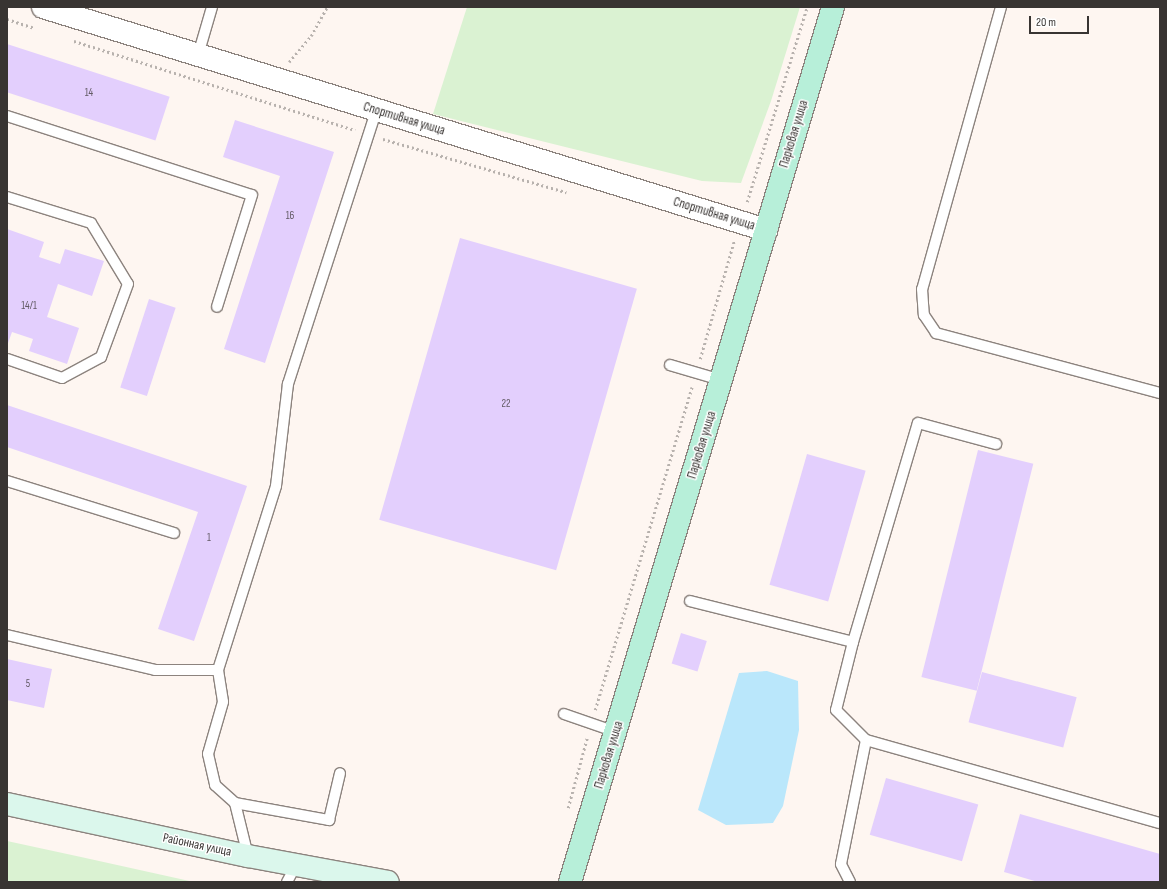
<!DOCTYPE html>
<meta charset="utf-8">
<style>
body{margin:0}
#map{position:relative;width:1167px;height:889px;overflow:hidden;background:#fef6f1;font-family:"Sofia Sans Condensed",sans-serif}
div>[style]{position:absolute}
.green>*{inset:0;background:#daf2d2}
.water>*{inset:0;background:#bae7fb}
.building>*{inset:0;background:#e3cffd;transform-origin:0 0}
.path>*{height:2.5px;margin-top:-1.25px;transform-origin:0;background:repeating-linear-gradient(90deg,#b8b2ae 0 2px,transparent 0 5px)}
.roads{filter:drop-shadow(1px 0 #8c837e) drop-shadow(-1px 0 #8c837e) drop-shadow(0 1px #8c837e) drop-shadow(0 -1px #8c837e)}
.service>*{height:10px;margin:-5px;padding:0 5px;transform-origin:5px;border-radius:5px;background:#fff}
.tertiary>*{height:22px;margin:-11px;padding:0 11px;transform-origin:11px;border-radius:11px;background:#fff}
.secondary>*{height:22px;margin:-11px;padding:0 11px;transform-origin:11px;border-radius:11px;background:#dbf7ec}
.primary>*{height:22px;margin:-11px;padding:0 11px;transform-origin:11px;border-radius:11px;background:#b7efd9}
span{translate:-50% -50%;white-space:nowrap;text-align:center;line-height:1.15;-webkit-text-stroke:3px #fff;paint-order:stroke}
.number-label{font-size:11px;color:#635b65}
.number-label span{-webkit-text-stroke-width:0}
.street-label{font-size:13px;color:#383432}
.frame{position:absolute;inset:0;border:8px solid #383432;pointer-events:none}
.scale{position:absolute;left:1029px;top:16px;width:60px;height:18px;box-sizing:border-box;border:2px solid #383432;border-top:0;padding-left:5px;font-size:12px;line-height:14px;white-space:nowrap;color:#383432;-webkit-text-stroke:3px #fff;paint-order:stroke}
</style>
<div id="map">
<div class="green">
<i style="clip-path:polygon(467px 7px,800px 7px,771px 101px,741px 183px,702px 181px,433px 114px)"></i>
<i style="clip-path:polygon(7px 841px,81px 857px,194px 882px,7px 882px)"></i>
</div>
<div class="water">
<i style="clip-path:polygon(767px 671px,798px 681px,799px 730px,783px 806px,773px 823px,726px 825px,698px 810px,739px 673px)"></i>
</div>
<div class="building">
<i style="left:7px;top:44px;width:171px;height:46px;rotate:18deg"></i>
<i style="clip-path:polygon(235px 120px,334px 152px,265px 363px,224px 349px,280px 176px,223px 157px)"></i>
<i style="clip-path:polygon(7px 229px,44px 242px,39px 257px,60px 264px,65px 249px,104px 261px,92px 296px,58px 284px,47px 317px,79px 328px,67px 364px,29px 351px,33px 339px,12px 332px,7px 346px)"></i>
<i style="left:460px;top:238px;width:184px;height:293px;rotate:16deg"></i>
<i style="left:149px;top:299px;width:28px;height:93px;rotate:18deg"></i>
<i style="clip-path:polygon(7px 405px,247px 486px,194px 641px,158px 629px,198px 512px,7px 447px)"></i>
<i style="left:978px;top:450px;width:57px;height:234px;rotate:14deg"></i>
<i style="left:807px;top:454px;width:61px;height:136px;rotate:16deg"></i>
<i style="left:681px;top:633px;width:27px;height:32px;rotate:17deg"></i>
<i style="clip-path:polygon(7px 659px,52px 669px,44px 708px,7px 700px)"></i>
<i style="left:982px;top:672px;width:98px;height:52px;rotate:15deg"></i>
<i style="left:886px;top:778px;width:96px;height:59px;rotate:16deg"></i>
<i style="clip-path:polygon(1020px 814px,1160px 854px,1160px 882px,1038px 882px,1004px 872px)"></i>
</div>
<div class="path">
<i style="left:7px;top:19px;width:29px;rotate:18deg"></i>
<i style="left:74px;top:41px;width:295px;rotate:17.6deg"></i>
<i style="left:289px;top:62px;width:34px;rotate:-50deg"></i>
<i style="left:311px;top:36px;width:33px;rotate:-61deg"></i>
<i style="left:383px;top:139px;width:191px;rotate:16.2deg"></i>
<i style="left:747px;top:202px;width:204px;rotate:-72.9deg"></i>
<i style="left:700px;top:359px;width:123px;rotate:-73.9deg"></i>
<i style="left:595px;top:710px;width:337px;rotate:-73.3deg"></i>
<i style="left:568px;top:808px;width:73px;rotate:-74.8deg"></i>
</div>
<div class="roads">
<div class="service">
<i style="left:1001px;top:7px;width:293px;rotate:105.6deg"></i>
<i style="left:922px;top:289px;width:26px;rotate:86deg"></i>
<i style="left:924px;top:315px;width:22px;rotate:56deg"></i>
<i style="left:936px;top:333px;width:232px;rotate:15deg"></i>
<i style="left:198px;top:55px;width:50px;rotate:-73.7deg"></i>
<i style="left:7px;top:116px;width:257px;rotate:17.9deg"></i>
<i style="left:252px;top:195px;width:117px;rotate:107.4deg"></i>
<i style="left:7px;top:197px;width:88px;rotate:17.2deg"></i>
<i style="left:91px;top:223px;width:71px;rotate:58.8deg"></i>
<i style="left:128px;top:284px;width:78px;rotate:110.3deg"></i>
<i style="left:101px;top:357px;width:44px;rotate:151.7deg"></i>
<i style="left:62px;top:378px;width:58px;rotate:-160.9deg"></i>
<i style="left:670px;top:365px;width:53px;rotate:16.4deg"></i>
<i style="left:7px;top:481px;width:175px;rotate:17.3deg"></i>
<i style="left:690px;top:601px;width:168px;rotate:14.1deg"></i>
<i style="left:853px;top:642px;width:228px;rotate:-73.5deg"></i>
<i style="left:918px;top:423px;width:81px;rotate:15.1deg"></i>
<i style="left:7px;top:635px;width:152px;rotate:13.3deg"></i>
<i style="left:155px;top:670px;width:63px"></i>
<i style="left:218px;top:670px;width:193px;rotate:-72.5deg"></i>
<i style="left:276px;top:486px;width:103px;rotate:-83.3deg"></i>
<i style="left:288px;top:384px;width:287px;rotate:-72.1deg"></i>
<i style="left:853px;top:642px;width:70px;rotate:104deg"></i>
<i style="left:836px;top:710px;width:42px;rotate:45deg"></i>
<i style="left:866px;top:740px;width:305px;rotate:15.8deg"></i>
<i style="left:218px;top:670px;width:32px;rotate:81deg"></i>
<i style="left:223px;top:702px;width:54px;rotate:106.1deg"></i>
<i style="left:208px;top:754px;width:32px;rotate:77deg"></i>
<i style="left:215px;top:785px;width:27px;rotate:42deg"></i>
<i style="left:235px;top:803px;width:96px;rotate:10.3deg"></i>
<i style="left:329px;top:820px;width:48px;rotate:-76.8deg"></i>
<i style="left:564px;top:714px;width:55px;rotate:19.1deg"></i>
<i style="left:235px;top:803px;width:55px;rotate:76.2deg"></i>
<i style="left:287px;top:882px;width:19px;rotate:-62deg"></i>
<i style="left:850px;top:882px;width:20px;rotate:-117deg"></i>
<i style="left:841px;top:864px;width:126px;rotate:-78.6deg"></i>
</div>
<div class="tertiary">
<i style="left:43px;top:7px;width:757px;rotate:17.14deg"></i>
</div>
<div class="secondary">
<i style="left:7px;top:804px;width:247px;rotate:12.2deg"></i>
<i style="left:248px;top:856px;width:142px;rotate:10.5deg"></i>
</div>
<div class="primary">
<i style="left:570px;top:882px;width:914px;rotate:-73.27deg"></i>
</div>
</div>
<div class="number-label">
<span style="left:89px;top:93px">14</span>
<span style="left:290px;top:216px">16</span>
<span style="left:29px;top:306px">14/1</span>
<span style="left:506px;top:404px">22</span>
<span style="left:209px;top:538px">1</span>
<span style="left:28px;top:684px">5</span>
</div>
<div class="street-label">
<span style="left:404px;top:119px;rotate:17deg">Спортивная улица</span>
<span style="left:794px;top:134px;rotate:-73deg">Парковая улица</span>
<span style="left:714px;top:214px;rotate:17deg">Спортивная улица</span>
<span style="left:702px;top:445px;rotate:-73deg">Парковая улица</span>
<span style="left:609px;top:755px;rotate:-73deg">Парковая улица</span>
<span style="left:197px;top:845px;rotate:12deg">Районная улица</span>
</div>
<div class="frame"></div>
<div class="scale">20 m</div>
</div>
